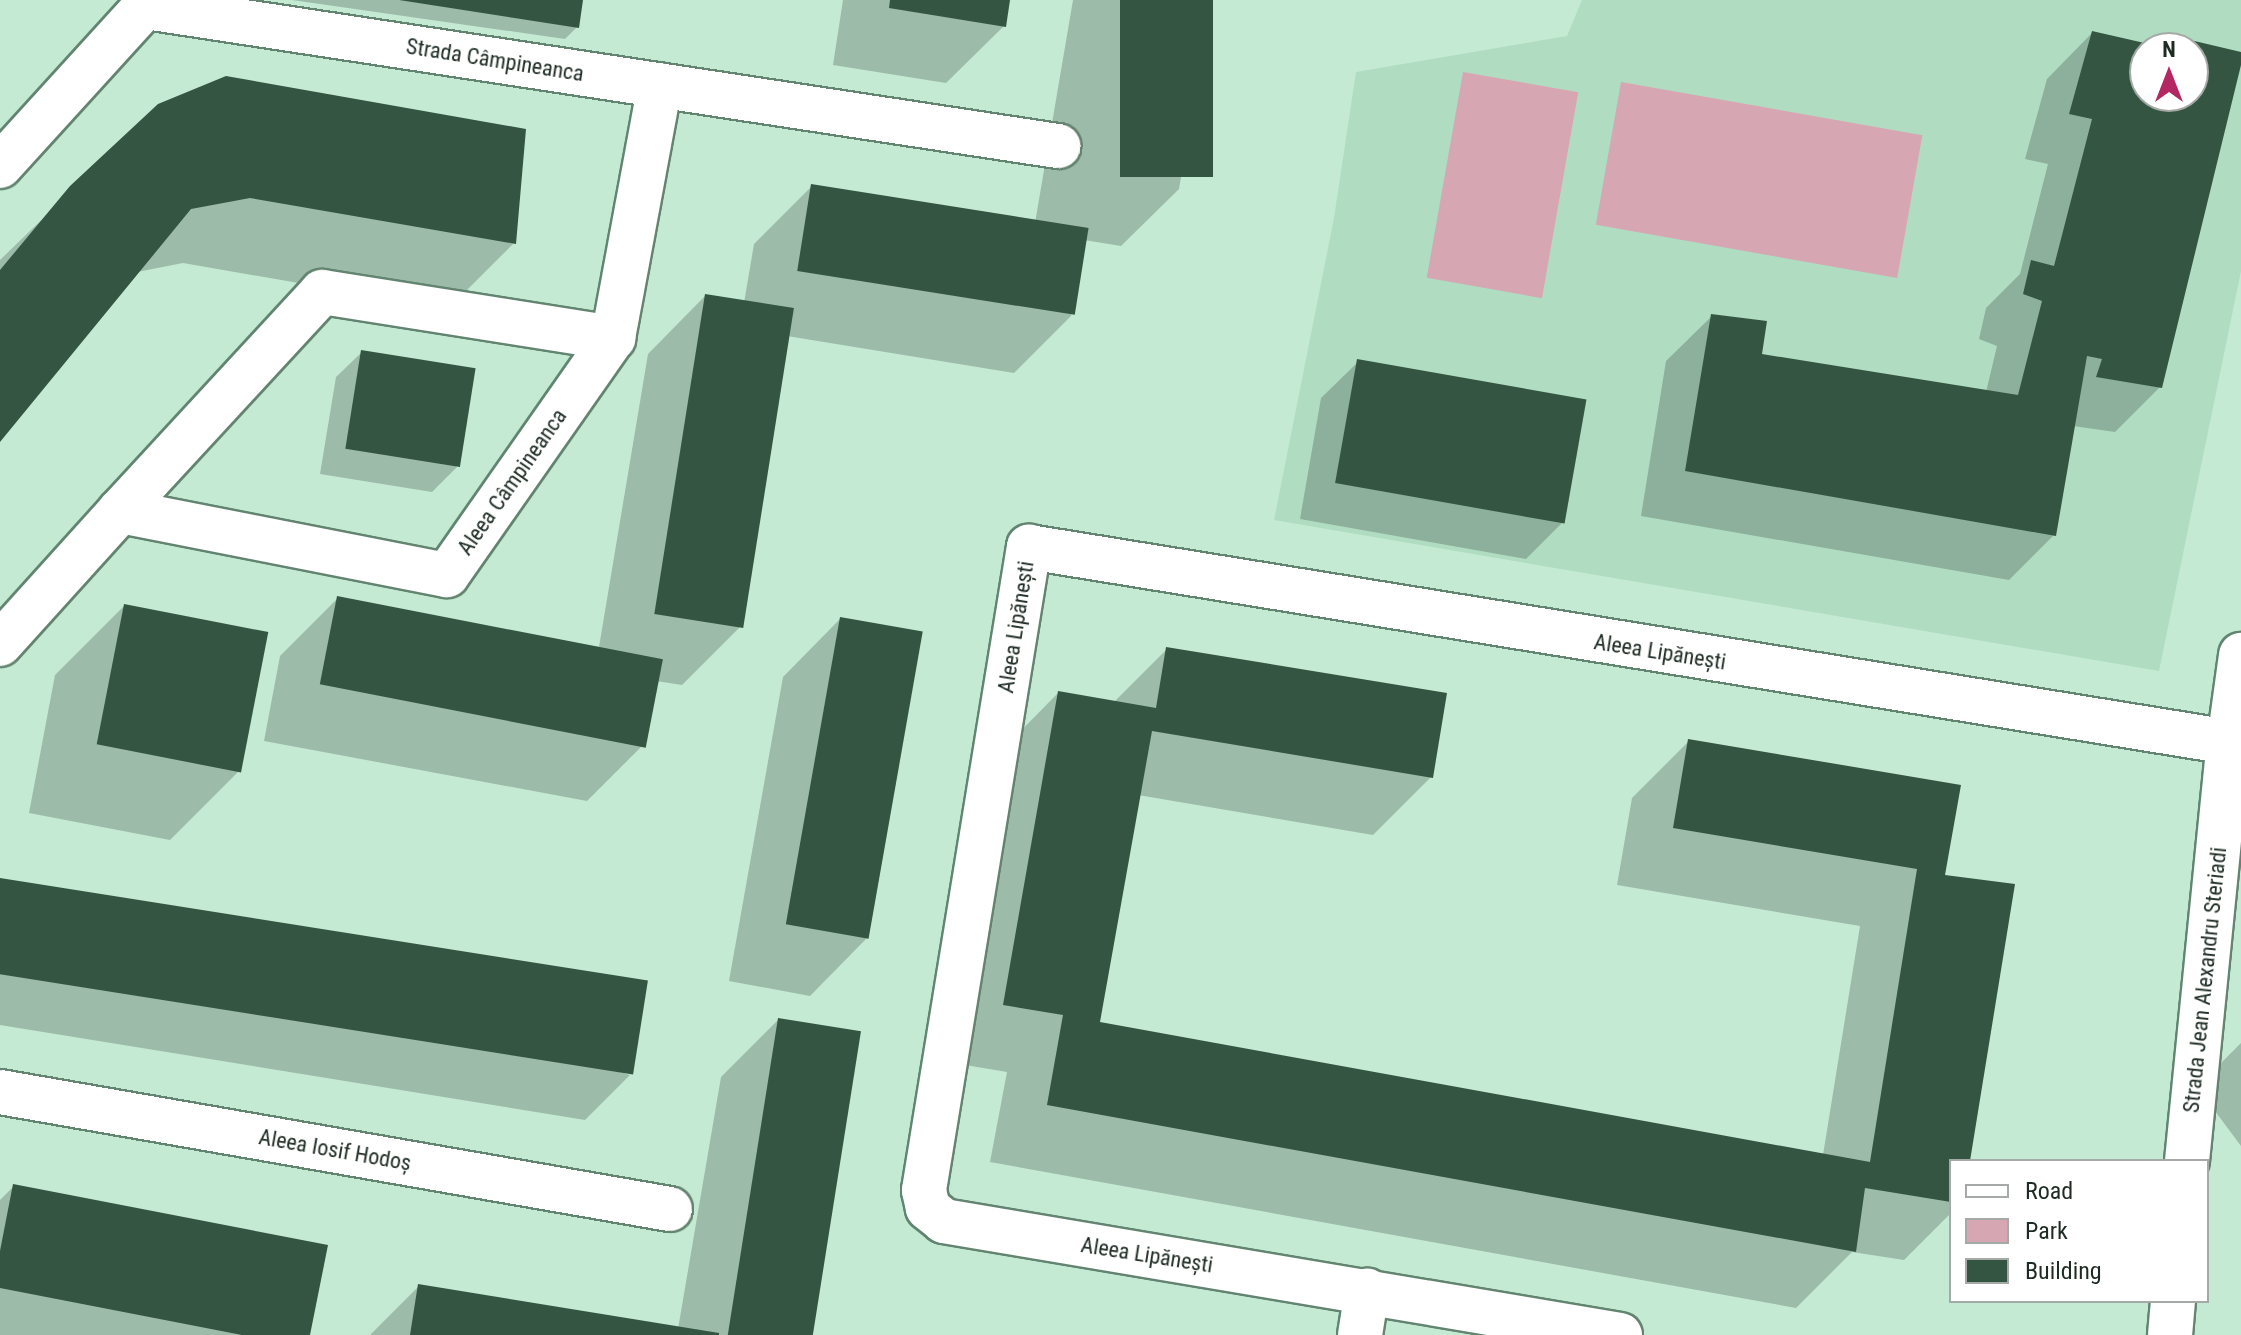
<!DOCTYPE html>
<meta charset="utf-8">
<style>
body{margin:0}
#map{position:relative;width:2241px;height:1335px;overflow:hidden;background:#c4ead3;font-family:"Roboto Condensed",sans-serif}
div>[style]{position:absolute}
.built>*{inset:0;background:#b0dcc2}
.green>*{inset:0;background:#d7a6b3;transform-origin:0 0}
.shadow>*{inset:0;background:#0003}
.building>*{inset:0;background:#345542;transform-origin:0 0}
.roads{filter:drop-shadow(2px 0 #628470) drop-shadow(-2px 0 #628470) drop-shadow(0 2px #628470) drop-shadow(0 -2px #628470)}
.minor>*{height:44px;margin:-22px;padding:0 22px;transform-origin:22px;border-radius:22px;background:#fff}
span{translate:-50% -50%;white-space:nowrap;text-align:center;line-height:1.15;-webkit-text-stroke:8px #fff;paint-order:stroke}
.street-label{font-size:22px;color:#1d2b23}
.legend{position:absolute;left:1949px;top:1159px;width:260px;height:144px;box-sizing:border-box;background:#fff;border:2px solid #a5aaa7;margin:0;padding:10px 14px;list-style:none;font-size:24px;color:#1d2b23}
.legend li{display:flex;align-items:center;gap:16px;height:40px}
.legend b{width:40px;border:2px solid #a5aaa7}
.north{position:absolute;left:2129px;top:32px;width:80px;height:80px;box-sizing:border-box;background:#fff;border:2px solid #a5aaa7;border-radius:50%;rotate:0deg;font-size:22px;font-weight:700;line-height:32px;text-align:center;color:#1d2b23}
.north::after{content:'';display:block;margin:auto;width:28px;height:36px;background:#b32762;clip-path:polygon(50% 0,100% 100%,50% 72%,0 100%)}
</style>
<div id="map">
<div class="built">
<i style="clip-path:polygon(evenodd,1582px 0,2241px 0,2241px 271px,2159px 671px,1274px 520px,1334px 218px,1356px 72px,1567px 36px,1582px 0,2145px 48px,2193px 48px,2193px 96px,2145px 96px,2145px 48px)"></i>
</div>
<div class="green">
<i style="left:1463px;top:72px;width:117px;height:209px;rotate:10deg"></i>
<i style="left:1621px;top:82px;width:306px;height:145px;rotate:10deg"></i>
</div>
<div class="shadow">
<i style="clip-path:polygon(292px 0,581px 0,577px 27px,565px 39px)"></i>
<i style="clip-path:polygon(843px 0,1008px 0,1004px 26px,946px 83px,833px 65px)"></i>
<i style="clip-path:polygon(1073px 0,1211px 0,1179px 189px,1121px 246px,1084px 240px,1071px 316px,1014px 373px,787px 336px,739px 628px,682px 685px,656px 681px,644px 744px,587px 801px,264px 741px,280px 656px,337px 599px,599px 647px,648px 354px,705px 296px,744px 303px,754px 244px,812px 186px,1035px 223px)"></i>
<i style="clip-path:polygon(2092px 33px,2159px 48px,2145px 48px,2145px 96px,2193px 96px,2193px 48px,2180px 48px,2186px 42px,2241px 57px,2160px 387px,2115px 432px,2073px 426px,2054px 535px,2009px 580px,1641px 516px,1666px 361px,1712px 316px,1760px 356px,1986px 392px,1997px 346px,1979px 339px,1986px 308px,2020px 274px,2048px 164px,2025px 159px,2047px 79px)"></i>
<i style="clip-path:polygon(160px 105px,514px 243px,448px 309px,183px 263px,137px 272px,0 439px,0 260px)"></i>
<i style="clip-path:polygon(362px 352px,457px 467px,432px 492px,320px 474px,336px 377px)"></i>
<i style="clip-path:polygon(1358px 362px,1562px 523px,1526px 559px,1300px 519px,1321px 398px)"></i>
<i style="clip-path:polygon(124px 606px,239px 771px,170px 840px,29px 813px,55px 675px)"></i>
<i style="clip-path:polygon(840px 619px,867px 938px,810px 996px,729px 981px,783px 677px)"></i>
<i style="clip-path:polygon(1167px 649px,1431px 777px,1373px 835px,1138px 795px,1098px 1024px,1823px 1155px,1860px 926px,1617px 885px,1632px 798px,1689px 741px,1943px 876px,1968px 1161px,1951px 1161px,1951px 1213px,1904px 1260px,1852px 1252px,1796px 1308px,990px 1162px,1007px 1072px,947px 1062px,1001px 751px,1058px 693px,1113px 703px)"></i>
<i style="clip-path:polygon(0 880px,630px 1075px,585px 1120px,0 1025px)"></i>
<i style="clip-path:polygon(778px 1020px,809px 1335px,370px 1335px,419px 1286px,678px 1329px,721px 1077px)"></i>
<i style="clip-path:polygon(2241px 1043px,2241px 1146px,2197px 1087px)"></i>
<i style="clip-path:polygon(14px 1186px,308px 1335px,0 1335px,0 1200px)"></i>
</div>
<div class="building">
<i style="clip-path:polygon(399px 0,583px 0,579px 28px)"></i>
<i style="clip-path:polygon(890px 0,1010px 0,1006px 27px,889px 8px)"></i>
<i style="left:1120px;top:0;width:93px;height:177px"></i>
<i style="clip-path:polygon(2092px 31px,2162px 47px,2145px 48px,2145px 96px,2193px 96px,2193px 48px,2183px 48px,2186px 39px,2241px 52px,2241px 65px,2162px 388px,2096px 377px,2102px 359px,2087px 356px,2056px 536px,1685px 471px,1711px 314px,1767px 321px,1762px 354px,2018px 395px,2042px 301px,2023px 294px,2031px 260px,2054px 266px,2092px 119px,2069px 114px)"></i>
<i style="clip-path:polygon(226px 76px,526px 129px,516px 244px,250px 198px,191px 209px,0 442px,0 270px,70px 186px,158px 104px)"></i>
<i style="left:811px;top:184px;width:281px;height:88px;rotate:9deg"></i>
<i style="left:705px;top:294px;width:90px;height:324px;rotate:9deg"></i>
<i style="left:361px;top:350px;width:116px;height:100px;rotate:9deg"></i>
<i style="left:1357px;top:359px;width:233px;height:126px;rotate:10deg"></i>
<i style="left:337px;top:596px;width:332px;height:90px;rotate:11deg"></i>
<i style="left:124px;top:604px;width:147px;height:143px;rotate:11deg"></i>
<i style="left:840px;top:617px;width:84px;height:312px;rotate:10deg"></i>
<i style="clip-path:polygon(1166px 647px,1447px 693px,1433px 778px,1152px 731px,1100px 1022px,1870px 1162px,1917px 869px,1673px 828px,1688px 739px,1961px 785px,1945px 875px,2015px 884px,1970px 1161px,1951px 1161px,1951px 1202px,1865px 1188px,1856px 1252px,1047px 1105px,1063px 1015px,1003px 1005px,1058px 691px,1156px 708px)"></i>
<i style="left:0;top:878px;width:656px;height:95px;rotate:9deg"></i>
<i style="left:778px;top:1018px;width:84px;height:322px;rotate:9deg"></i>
<i style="clip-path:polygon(13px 1184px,328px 1245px,310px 1335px,242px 1335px,0 1288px,0 1251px)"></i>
<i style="clip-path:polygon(418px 1284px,719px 1333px,719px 1335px,410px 1335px)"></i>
</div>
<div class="roads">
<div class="minor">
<i style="left:146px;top:7px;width:923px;rotate:8.67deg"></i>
<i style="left:0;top:166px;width:224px;rotate:-47.7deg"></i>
<i style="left:120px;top:511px;width:298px;rotate:-47.3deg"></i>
<i style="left:322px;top:292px;width:295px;rotate:9deg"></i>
<i style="left:0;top:644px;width:179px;rotate:-47.9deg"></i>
<i style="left:120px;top:511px;width:333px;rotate:11.1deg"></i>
<i style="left:447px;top:575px;width:289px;rotate:-55deg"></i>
<i style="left:613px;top:338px;width:257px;rotate:-79.5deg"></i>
<i style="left:0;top:1092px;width:680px;rotate:9.91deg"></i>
<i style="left:2187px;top:1161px;width:421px;rotate:-84.3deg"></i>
<i style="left:2229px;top:742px;width:88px;rotate:-82.1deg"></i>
<i style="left:1360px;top:1335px;width:45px;rotate:-81deg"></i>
<i style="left:1620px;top:1335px;width:686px;rotate:-170.43deg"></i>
<i style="left:944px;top:1221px;width:21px;rotate:-141deg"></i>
<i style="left:928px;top:1208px;width:18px;rotate:-103deg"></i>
<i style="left:924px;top:1190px;width:652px;rotate:-80.73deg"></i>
<i style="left:1029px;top:547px;width:1216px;rotate:9.23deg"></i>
<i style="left:2170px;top:1335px;width:34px;rotate:-85deg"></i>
</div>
</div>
<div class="street-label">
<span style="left:495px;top:60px;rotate:9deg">Strada Câmpineanca</span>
<span style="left:512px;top:482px;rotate:-55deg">Aleea Câmpineanca</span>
<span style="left:1016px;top:627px;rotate:-81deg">Aleea Lipănești</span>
<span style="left:1660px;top:652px;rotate:9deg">Aleea Lipănești</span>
<span style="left:2205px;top:980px;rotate:-84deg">Strada Jean Alexandru Steriadi</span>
<span style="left:335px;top:1150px;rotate:10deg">Aleea Iosif Hodoș</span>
<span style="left:1147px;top:1255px;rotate:9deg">Aleea Lipănești</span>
</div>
<ul class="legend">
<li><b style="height:10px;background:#fff"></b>Road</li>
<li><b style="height:22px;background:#d7a6b3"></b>Park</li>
<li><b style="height:22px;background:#345542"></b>Building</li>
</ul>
<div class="north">N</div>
</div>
